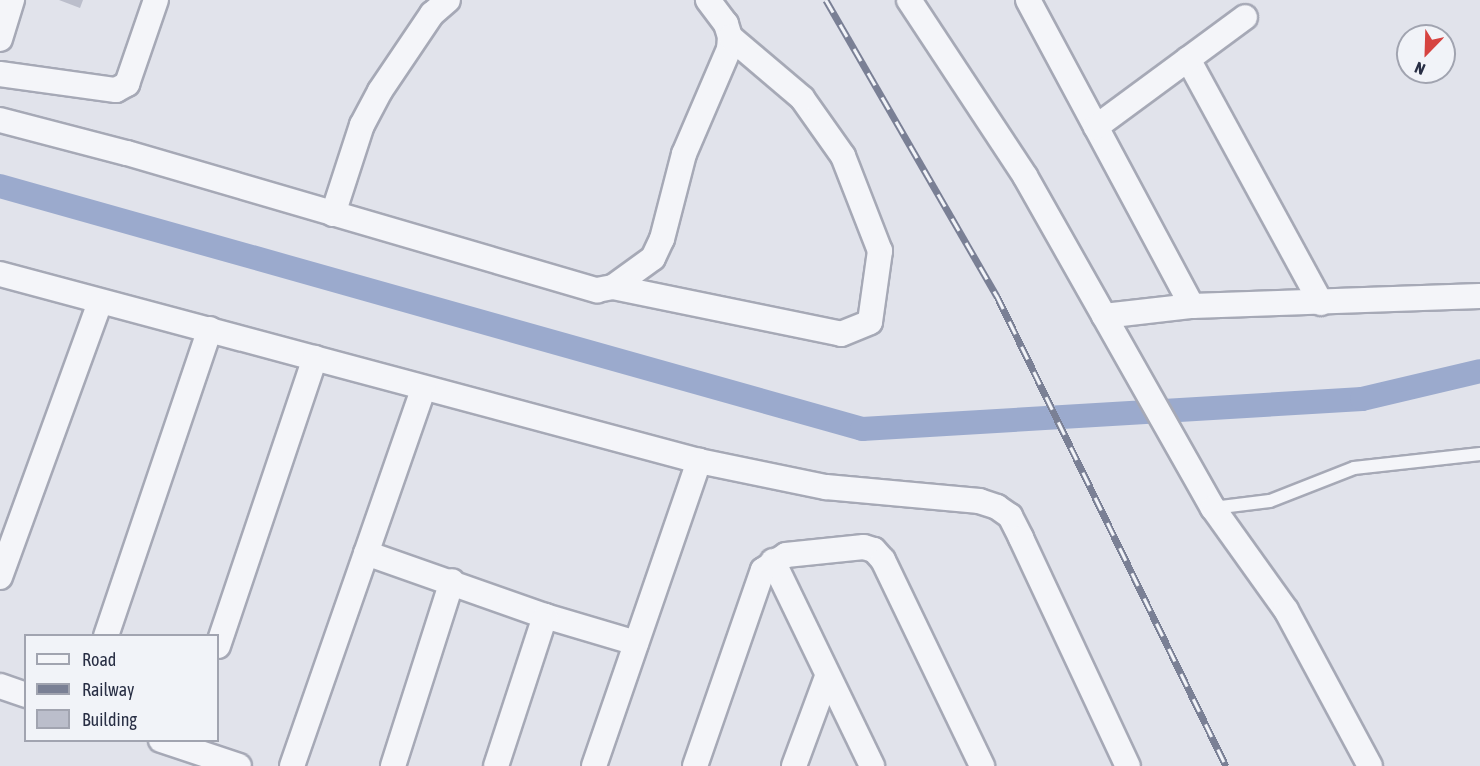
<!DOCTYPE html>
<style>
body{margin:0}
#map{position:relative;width:1480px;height:766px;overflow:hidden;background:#e1e3eb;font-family:"Asap Condensed",sans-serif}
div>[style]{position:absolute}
.canal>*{height:24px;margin:-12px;padding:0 12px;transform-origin:12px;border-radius:12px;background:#9baacd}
.building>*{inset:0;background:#bbbecb}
.roads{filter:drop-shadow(2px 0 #a6a9b6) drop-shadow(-2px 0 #a6a9b6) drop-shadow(0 2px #a6a9b6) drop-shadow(0 -2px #a6a9b6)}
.service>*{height:12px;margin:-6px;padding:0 6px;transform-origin:6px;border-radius:6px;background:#f4f5f9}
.minor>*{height:24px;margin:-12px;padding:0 12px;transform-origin:12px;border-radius:12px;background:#f4f5f9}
.rail>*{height:7px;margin-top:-3.5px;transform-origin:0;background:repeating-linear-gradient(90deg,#f1f3f8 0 14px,#7a8095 0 28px);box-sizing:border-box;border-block:2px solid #7a8095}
span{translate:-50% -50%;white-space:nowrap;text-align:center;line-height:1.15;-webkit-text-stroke:6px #f1f3f8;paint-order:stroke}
.legend{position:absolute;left:24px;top:634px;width:195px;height:108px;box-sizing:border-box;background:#f1f3f8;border:2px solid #a1a4b0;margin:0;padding:8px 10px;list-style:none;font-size:18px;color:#282e44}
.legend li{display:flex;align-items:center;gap:12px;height:30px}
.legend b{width:30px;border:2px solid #a1a4b0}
.north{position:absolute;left:1396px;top:24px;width:60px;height:60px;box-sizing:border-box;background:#f1f3f8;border:2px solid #a1a4b0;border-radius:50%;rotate:203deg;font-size:16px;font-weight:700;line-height:24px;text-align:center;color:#282e44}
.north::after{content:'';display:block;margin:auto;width:21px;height:27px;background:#d64340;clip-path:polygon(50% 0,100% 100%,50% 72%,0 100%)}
</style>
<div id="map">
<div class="canal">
<i style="left:0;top:186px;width:896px;rotate:15.74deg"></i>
<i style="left:862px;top:429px;width:501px;rotate:-3.43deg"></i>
<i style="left:1362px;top:399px;width:121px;rotate:-13.3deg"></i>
</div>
<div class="building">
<i style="clip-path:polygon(59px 0,83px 0,80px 8px)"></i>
</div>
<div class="roads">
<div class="service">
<i style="left:1213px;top:508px;width:57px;rotate:-7deg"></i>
<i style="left:1270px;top:501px;width:90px;rotate:-21.4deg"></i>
<i style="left:1354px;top:468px;width:127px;rotate:-6.3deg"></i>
</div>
<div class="minor">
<i style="left:909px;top:0;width:211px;rotate:56.6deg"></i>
<i style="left:1025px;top:176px;width:382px;rotate:60.5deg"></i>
<i style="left:1213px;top:508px;width:125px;rotate:54.4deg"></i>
<i style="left:1286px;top:610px;width:177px;rotate:61.7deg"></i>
<i style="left:1028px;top:0;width:347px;rotate:61.8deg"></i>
<i style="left:0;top:39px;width:41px;rotate:-72.9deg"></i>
<i style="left:1188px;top:59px;width:278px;rotate:61.4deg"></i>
<i style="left:0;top:74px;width:117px;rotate:7.9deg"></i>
<i style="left:116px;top:90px;width:13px;rotate:-29deg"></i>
<i style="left:127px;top:84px;width:89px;rotate:-71deg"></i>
<i style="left:0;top:120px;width:131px;rotate:14.6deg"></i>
<i style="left:127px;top:153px;width:490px;rotate:16.3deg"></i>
<i style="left:597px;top:290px;width:16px;rotate:-11deg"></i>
<i style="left:613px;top:287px;width:49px;rotate:-35.9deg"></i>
<i style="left:653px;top:258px;width:21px;rotate:-65deg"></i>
<i style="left:662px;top:239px;width:88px;rotate:-75.5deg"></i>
<i style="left:684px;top:154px;width:114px;rotate:-66.8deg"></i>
<i style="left:729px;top:49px;width:12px;rotate:-85deg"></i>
<i style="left:730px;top:37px;width:14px;rotate:-107deg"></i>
<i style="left:726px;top:24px;width:30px;rotate:-127deg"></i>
<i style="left:1096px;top:127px;width:185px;rotate:-36.4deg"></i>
<i style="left:333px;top:214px;width:94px;rotate:-72deg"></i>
<i style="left:362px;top:125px;width:38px;rotate:-62deg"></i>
<i style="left:380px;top:91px;width:93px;rotate:-56deg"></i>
<i style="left:432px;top:14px;width:21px;rotate:-41deg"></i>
<i style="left:0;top:274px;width:724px;rotate:14.98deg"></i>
<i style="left:699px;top:461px;width:130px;rotate:11.6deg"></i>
<i style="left:826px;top:487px;width:154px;rotate:5.2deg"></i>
<i style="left:979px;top:501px;width:19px;rotate:18deg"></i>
<i style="left:997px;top:507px;width:16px;rotate:35deg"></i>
<i style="left:1010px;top:516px;width:25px;rotate:63deg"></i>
<i style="left:1021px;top:538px;width:252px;rotate:64.9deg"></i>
<i style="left:613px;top:287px;width:233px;rotate:11.6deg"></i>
<i style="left:841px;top:334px;width:31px;rotate:-22deg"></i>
<i style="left:870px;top:322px;width:72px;rotate:-82deg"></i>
<i style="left:880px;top:251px;width:102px;rotate:-111.3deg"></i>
<i style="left:843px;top:156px;width:71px;rotate:-125.3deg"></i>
<i style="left:802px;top:98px;width:94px;rotate:-139.7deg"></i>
<i style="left:1104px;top:316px;width:89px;rotate:-6.5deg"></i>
<i style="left:1192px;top:306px;width:288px;rotate:-2deg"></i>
<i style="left:366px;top:553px;width:190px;rotate:19.4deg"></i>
<i style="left:545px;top:616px;width:95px;rotate:16.5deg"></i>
<i style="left:773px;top:561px;width:228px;rotate:64.2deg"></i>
<i style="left:0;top:577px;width:293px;rotate:-70deg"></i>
<i style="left:106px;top:636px;width:324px;rotate:-71.3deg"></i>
<i style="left:218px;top:646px;width:304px;rotate:-71.4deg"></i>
<i style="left:0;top:686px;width:28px;rotate:19deg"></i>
<i style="left:161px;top:740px;width:82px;rotate:18.4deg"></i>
<i style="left:292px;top:766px;width:400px;rotate:-70.8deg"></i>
<i style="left:393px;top:766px;width:194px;rotate:-72.3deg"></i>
<i style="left:496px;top:766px;width:158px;rotate:-71.9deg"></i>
<i style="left:594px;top:766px;width:323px;rotate:-71deg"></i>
<i style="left:695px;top:766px;width:207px;rotate:-70.9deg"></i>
<i style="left:763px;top:570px;width:27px;rotate:-33deg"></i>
<i style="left:786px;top:555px;width:78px;rotate:-5.9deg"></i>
<i style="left:864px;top:547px;width:10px;rotate:17deg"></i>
<i style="left:874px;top:550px;width:13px;rotate:48deg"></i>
<i style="left:883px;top:560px;width:229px;rotate:64.3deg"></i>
<i style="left:794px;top:766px;width:95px;rotate:-69.7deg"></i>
</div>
</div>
<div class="rail">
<i style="left:826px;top:0;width:342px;rotate:60deg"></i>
<i style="left:997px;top:296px;width:523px;rotate:64.02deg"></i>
</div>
<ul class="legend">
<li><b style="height:8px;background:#f4f5f9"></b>Road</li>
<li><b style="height:8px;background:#7a8095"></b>Railway</li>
<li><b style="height:16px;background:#bbbecb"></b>Building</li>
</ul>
<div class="north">N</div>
</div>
